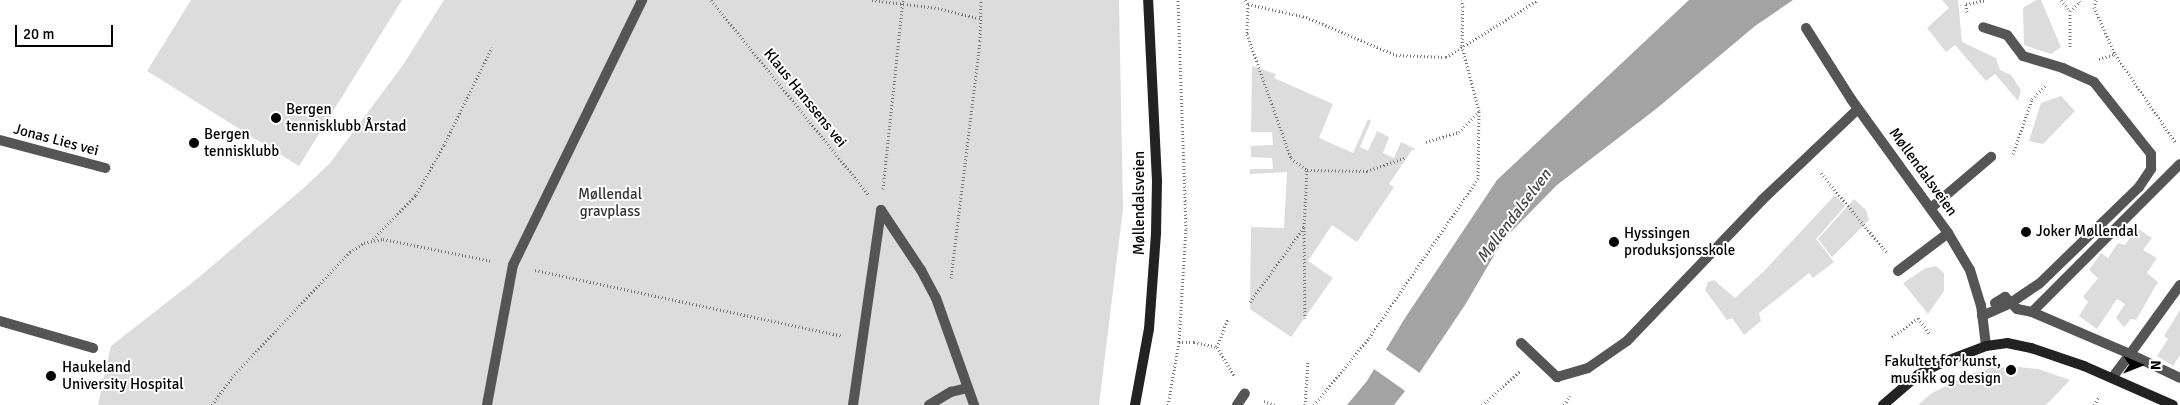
<!DOCTYPE html>
<meta charset="utf-8">
<style>
body{margin:0}
#map{position:relative;width:2180px;height:405px;overflow:hidden;background:#fff;font-family:Signika,sans-serif}
div>[style]{position:absolute}
.green>*{inset:0;background:#dcdcdc}
.water>*{inset:0;background:#a3a3a3}
.pier>*{inset:0;background:#fff;transform-origin:0 0}
.path>*{height:3px;margin-top:-1.5px;transform-origin:0;background:repeating-linear-gradient(90deg,#777 0 1px,transparent 0 3.5px)}
.lane>*{height:10px;margin:-5px;padding:0 5px;transform-origin:5px;border-radius:5px;background:#555}
.street>*{height:10px;margin:-5px;padding:0 5px;transform-origin:5px;border-radius:5px;background:#555}
.secondary>*{height:10px;margin:-5px;padding:0 5px;transform-origin:5px;border-radius:5px;background:#222}
.dots>*{width:14px;height:14px;translate:-50% -50%;box-sizing:border-box;border:2px solid #fff;border-radius:50%}
span{translate:-50% -50%;white-space:nowrap;text-align:center;line-height:1.15;-webkit-text-stroke:4px #fff;paint-order:stroke}
.street-label{font-size:15px;color:#000}
.poi-label{font-size:15px;color:#000}
.left{translate:0 -50%;text-align:left}
.right{translate:-100% -50%;text-align:right}
.park-label{font-size:15px;color:#333}
.water-label{font-size:16px;color:#444;font-style:italic}
.north{position:absolute;left:2115px;top:340px;width:50px;height:50px;-webkit-text-stroke:4px #fff;paint-order:stroke;rotate:91deg;font-size:14px;font-weight:700;line-height:20px;text-align:center;color:#000}
.north::after{content:'';display:block;margin:auto;width:18px;height:22px;background:#000;clip-path:polygon(50% 0,100% 100%,50% 72%,0 100%)}
.scale{position:absolute;left:15px;top:25px;width:98px;height:22px;box-sizing:border-box;border:2px solid #000;border-top:0;padding-left:6px;font-size:15px;line-height:18px;white-space:nowrap;color:#000;-webkit-text-stroke:4px #fff;paint-order:stroke}
</style>
<div id="map">
<div class="green">
<i style="clip-path:polygon(191px 0,402px 0,299px 166px,147px 71px)"></i>
<i style="clip-path:polygon(444px 0,1119px 0,1123px 209px,1099px 405px,98px 405px,111px 346px,198px 278px,306px 186px,330px 163px,403px 65px)"></i>
<i style="clip-path:polygon(1942px 0,1958px 0,1962px 42px,1996px 58px,2000px 70px,2011px 75px,2021px 90px,2018px 101px,1995px 74px,1986px 81px,1955px 45px,1946px 52px,1927px 28px,1949px 8px)"></i>
<i style="clip-path:polygon(2036px 0,2041px 0,2061px 47px,2051px 54px,2024px 45px,2023px 8px)"></i>
<i style="clip-path:polygon(1252px 66px,1276px 74px,1274px 78px,1333px 104px,1319px 138px,1353px 153px,1368px 119px,1371px 121px,1360px 147px,1368px 151px,1377px 131px,1389px 137px,1383px 153px,1394px 158px,1401px 142px,1416px 149px,1412px 150px,1389px 184px,1394px 187px,1357px 242px,1332px 225px,1308px 261px,1333px 278px,1291px 337px,1250px 309px,1251px 227px,1284px 228px,1287px 172px,1250px 174px,1250px 169px,1273px 169px,1272px 158px,1251px 157px,1251px 146px,1273px 145px,1272px 132px,1251px 132px)"></i>
<i style="clip-path:polygon(2061px 96px,2075px 111px,2043px 144px,2029px 141px,2041px 103px)"></i>
<i style="clip-path:polygon(1835px 195px,1845px 206px,1816px 239px,1834px 262px,1813px 278px,1809px 273px,1788px 290px,1759px 313px,1761px 321px,1744px 335px,1732px 318px,1727px 320px,1705px 290px,1708px 282px,1714px 280px,1735px 298px,1765px 270px)"></i>
<i style="clip-path:polygon(1854px 199px,1866px 210px,1869px 220px,1832px 257px,1818px 239px)"></i>
<i style="clip-path:polygon(2137px 228px,2152px 238px,2143px 250px,2157px 258px,2147px 273px,2158px 282px,2136px 320px,2131px 319px,2124px 327px,2116px 318px,2125px 304px,2117px 299px,2097px 329px,2079px 316px,2088px 302px,2083px 297px,2098px 278px,2089px 270px,2101px 253px,2108px 258px,2118px 243px,2125px 245px)"></i>
<i style="clip-path:polygon(1936px 266px,1944px 273px,1944px 291px,1928px 314px,1903px 283px,1926px 268px)"></i>
<i style="clip-path:polygon(2180px 310px,2180px 355px,2173px 366px,2157px 356px,2168px 339px,2164px 336px)"></i>
<i style="clip-path:polygon(2018px 367px,2038px 369px,2070px 380px,2046px 405px,1918px 405px,1932px 393px,1967px 375px,1990px 368px)"></i>
</div>
<div class="water">
<i style="clip-path:polygon(1689px 0,1793px 0,1755px 26px,1656px 109px,1557px 185px,1503px 240px,1465px 305px,1420px 372px,1394px 405px,1347px 405px,1367px 381px,1405px 318px,1497px 180px)"></i>
</div>
<div class="pier">
<i style="left:1384px;top:348px;width:45px;height:23px;rotate:35deg"></i>
</div>
<div class="path">
<i style="left:711px;top:0;width:250px;rotate:51deg"></i>
<i style="left:872px;top:0;width:66px;rotate:6.9deg"></i>
<i style="left:938px;top:8px;width:44px;rotate:14.3deg"></i>
<i style="left:1245px;top:0;width:5px;rotate:53deg"></i>
<i style="left:1248px;top:4px;width:59px;rotate:12.6deg"></i>
<i style="left:1306px;top:17px;width:98px;rotate:22.9deg"></i>
<i style="left:1396px;top:55px;width:50px;rotate:2.3deg"></i>
<i style="left:1446px;top:57px;width:108px;rotate:-31.8deg"></i>
<i style="left:2061px;top:0;width:14px;rotate:51deg"></i>
<i style="left:2070px;top:11px;width:37px;rotate:90deg"></i>
<i style="left:2096px;top:0;width:7px;rotate:106deg"></i>
<i style="left:2094px;top:7px;width:51px;rotate:65.9deg"></i>
<i style="left:2115px;top:54px;width:108px;rotate:55.6deg"></i>
<i style="left:1248px;top:4px;width:30px;rotate:92deg"></i>
<i style="left:1247px;top:34px;width:132px;rotate:70.5deg"></i>
<i style="left:1291px;top:158px;width:20px;rotate:37deg"></i>
<i style="left:1307px;top:170px;width:60px;rotate:1deg"></i>
<i style="left:1367px;top:171px;width:42px;rotate:-19.3deg"></i>
<i style="left:2070px;top:11px;width:13px;rotate:-42deg"></i>
<i style="left:2080px;top:2px;width:3px;rotate:-135deg"></i>
<i style="left:1967px;top:12px;width:8px;rotate:-97deg"></i>
<i style="left:1966px;top:4px;width:20px;rotate:-11deg"></i>
<i style="left:2099px;top:59px;width:17px;rotate:-17deg"></i>
<i style="left:1426px;top:142px;width:34px;rotate:-17deg"></i>
<i style="left:1459px;top:132px;width:29px;rotate:-46deg"></i>
<i style="left:2013px;top:154px;width:58px;rotate:-70.9deg"></i>
<i style="left:2032px;top:99px;width:20px;rotate:-45deg"></i>
<i style="left:1821px;top:173px;width:104px;rotate:50.5deg"></i>
<i style="left:883px;top:189px;width:190px;rotate:-84deg"></i>
<i style="left:1304px;top:227px;width:91px;rotate:89.4deg"></i>
<i style="left:373px;top:239px;width:62px;rotate:-45.7deg"></i>
<i style="left:416px;top:195px;width:57px;rotate:-60.8deg"></i>
<i style="left:444px;top:145px;width:109px;rotate:-63.9deg"></i>
<i style="left:535px;top:270px;width:314px;rotate:12.1deg"></i>
<i style="left:951px;top:278px;width:239px;rotate:-83deg"></i>
<i style="left:980px;top:41px;width:41px;rotate:-88.6deg"></i>
<i style="left:1250px;top:302px;width:92px;rotate:-54.2deg"></i>
<i style="left:1304px;top:227px;width:57px;rotate:-87deg"></i>
<i style="left:1892px;top:337px;width:32px;rotate:-36deg"></i>
<i style="left:1918px;top:318px;width:20px;rotate:53deg"></i>
<i style="left:1179px;top:342px;width:15px"></i>
<i style="left:1194px;top:342px;width:24px;rotate:12deg"></i>
<i style="left:1217px;top:347px;width:31px;rotate:-69deg"></i>
<i style="left:1217px;top:347px;width:33px;rotate:59deg"></i>
<i style="left:1264px;top:401px;width:12px;rotate:20deg"></i>
<i style="left:212px;top:405px;width:34px;rotate:-54deg"></i>
<i style="left:232px;top:377px;width:172px;rotate:-46.7deg"></i>
<i style="left:350px;top:252px;width:17px;rotate:-33deg"></i>
<i style="left:364px;top:243px;width:19px;rotate:-12deg"></i>
<i style="left:383px;top:239px;width:111px;rotate:11.4deg"></i>
<i style="left:1168px;top:405px;width:64px;rotate:-80.1deg"></i>
<i style="left:1179px;top:342px;width:113px;rotate:-86.5deg"></i>
<i style="left:1186px;top:229px;width:229px;rotate:-92deg"></i>
<i style="left:1305px;top:405px;width:45px;rotate:-86.2deg"></i>
<i style="left:1314px;top:405px;width:87px;rotate:-50.6deg"></i>
<i style="left:1369px;top:338px;width:193px;rotate:-55.6deg"></i>
<i style="left:1478px;top:179px;width:68px;rotate:-89.2deg"></i>
<i style="left:1479px;top:111px;width:67px;rotate:-104.7deg"></i>
<i style="left:1462px;top:46px;width:39px;rotate:-89deg"></i>
<i style="left:1463px;top:7px;width:7px;rotate:-106deg"></i>
<i style="left:1482px;top:405px;width:51px;rotate:-41.8deg"></i>
<i style="left:1564px;top:405px;width:11px;rotate:-56deg"></i>
<i style="left:2094px;top:405px;width:9px;rotate:-58deg"></i>
</div>
<div class="lane">
<i style="left:1931px;top:208px;width:79px;rotate:-40.4deg"></i>
<i style="left:881px;top:210px;width:72px;rotate:56.3deg"></i>
<i style="left:921px;top:270px;width:32px;rotate:62deg"></i>
<i style="left:936px;top:298px;width:114px;rotate:70.4deg"></i>
<i style="left:1898px;top:271px;width:63px;rotate:-37.2deg"></i>
<i style="left:1982px;top:316px;width:30px;rotate:-24deg"></i>
<i style="left:2009px;top:304px;width:36px;rotate:-34deg"></i>
<i style="left:2039px;top:284px;width:139px;rotate:-44.1deg"></i>
<i style="left:2139px;top:187px;width:22px;rotate:-56deg"></i>
<i style="left:2151px;top:169px;width:15px;rotate:-90deg"></i>
<i style="left:2151px;top:154px;width:92px;rotate:-128.4deg"></i>
<i style="left:2094px;top:82px;width:34px;rotate:-156deg"></i>
<i style="left:2063px;top:68px;width:42px;rotate:-163.3deg"></i>
<i style="left:2023px;top:56px;width:26px;rotate:-127deg"></i>
<i style="left:2007px;top:35px;width:25px;rotate:-162deg"></i>
<i style="left:0;top:321px;width:97px;rotate:16.2deg"></i>
<i style="left:1521px;top:343px;width:50px;rotate:43.4deg"></i>
<i style="left:1557px;top:377px;width:32px;rotate:-16deg"></i>
<i style="left:1588px;top:368px;width:47px;rotate:-34.7deg"></i>
<i style="left:1627px;top:341px;width:195px;rotate:-46.2deg"></i>
<i style="left:1762px;top:200px;width:132px;rotate:-43.5deg"></i>
<i style="left:487px;top:405px;width:142px;rotate:-79.5deg"></i>
<i style="left:513px;top:265px;width:295px;rotate:-64deg"></i>
<i style="left:853px;top:405px;width:197px;rotate:-81.8deg"></i>
<i style="left:929px;top:405px;width:26px;rotate:-31deg"></i>
<i style="left:951px;top:392px;width:16px;rotate:-14deg"></i>
<i style="left:1237px;top:405px;width:14px;rotate:-56deg"></i>
</div>
<div class="street">
<i style="left:1806px;top:28px;width:84px;rotate:57.6deg"></i>
<i style="left:1851px;top:99px;width:165px;rotate:54.1deg"></i>
<i style="left:1948px;top:233px;width:43px;rotate:59.3deg"></i>
<i style="left:1970px;top:270px;width:37px;rotate:73deg"></i>
<i style="left:1981px;top:305px;width:41px;rotate:83deg"></i>
<i style="left:0;top:140px;width:109px;rotate:14.9deg"></i>
<i style="left:2180px;top:285px;width:85px;rotate:125.9deg"></i>
<i style="left:2130px;top:354px;width:55px;rotate:25.6deg"></i>
<i style="left:1995px;top:303px;width:12px;rotate:-31deg"></i>
<i style="left:2005px;top:297px;width:17px;rotate:45deg"></i>
<i style="left:2017px;top:309px;width:15px;rotate:11deg"></i>
<i style="left:2112px;top:378px;width:30px;rotate:-53deg"></i>
<i style="left:2130px;top:354px;width:107px;rotate:-156.8deg"></i>
<i style="left:2032px;top:312px;width:209px;rotate:-45deg"></i>
</div>
<div class="secondary">
<i style="left:1135px;top:405px;width:77px;rotate:-79.6deg"></i>
<i style="left:1149px;top:329px;width:96px;rotate:-85.8deg"></i>
<i style="left:1156px;top:233px;width:52px;rotate:-88.9deg"></i>
<i style="left:1157px;top:181px;width:181px;rotate:-92.8deg"></i>
<i style="left:1883px;top:405px;width:46px;rotate:-40.6deg"></i>
<i style="left:1918px;top:375px;width:24px;rotate:-28deg"></i>
<i style="left:1939px;top:364px;width:50px;rotate:-21deg"></i>
<i style="left:1986px;top:346px;width:21px;rotate:-8deg"></i>
<i style="left:2007px;top:343px;width:25px;rotate:12deg"></i>
<i style="left:2031px;top:348px;width:56px;rotate:18.8deg"></i>
<i style="left:2084px;top:366px;width:97px;rotate:23.7deg"></i>
</div>
<div class="dots">
<i style="left:276px;top:118px;background:#000"></i>
<i style="left:194px;top:143px;background:#000"></i>
<i style="left:2026px;top:232px;background:#000"></i>
<i style="left:1614px;top:242px;background:#000"></i>
<i style="left:2011px;top:370px;background:#000"></i>
<i style="left:51px;top:376px;background:#000"></i>
</div>
<div class="street-label">
<span style="left:805px;top:98px;rotate:51deg">Klaus Hanssens vei</span>
<span style="left:56px;top:140px;rotate:15deg">Jonas Lies vei</span>
<span style="left:1923px;top:172px;rotate:54deg">Møllendalsveien</span>
<span style="left:1140px;top:203px;rotate:-90deg">Møllendalsveien</span>
</div>
<div class="poi-label">
<span class="left" style="left:286px;top:118px">Bergen<br>tennisklubb Årstad</span>
<span class="left" style="left:204px;top:143px">Bergen<br>tennisklubb</span>
<span class="left" style="left:2036px;top:232px">Joker Møllendal</span>
<span class="left" style="left:1624px;top:242px">Hyssingen<br>produksjonsskole</span>
<span class="right" style="left:2001px;top:370px">Fakultet for kunst,<br>musikk og design</span>
<span class="left" style="left:62px;top:376px">Haukeland<br>University Hospital</span>
</div>
<div class="park-label">
<span style="left:610px;top:203px">Møllendal<br>gravplass</span>
</div>
<div class="water-label">
<span style="left:1514px;top:216px;rotate:-53deg">Møllendalselven</span>
</div>
<div class="north">N</div>
<div class="scale">20 m</div>
</div>
